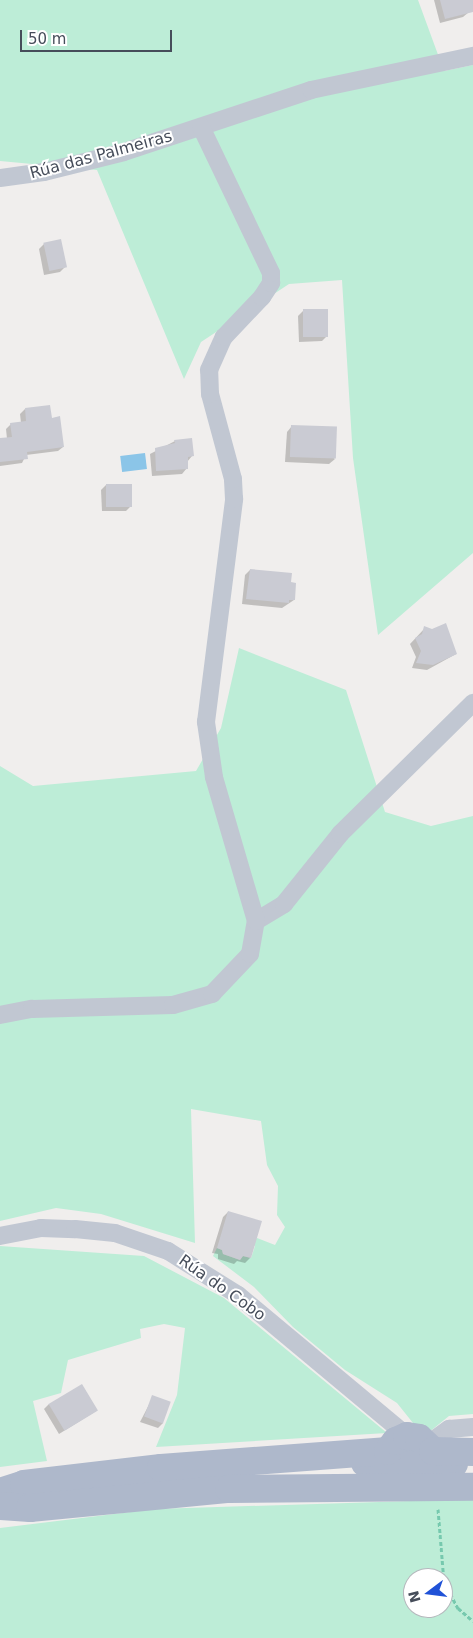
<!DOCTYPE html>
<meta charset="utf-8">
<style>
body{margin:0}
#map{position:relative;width:473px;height:1638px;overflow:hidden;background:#f0eeed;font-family:"DejaVu Sans",sans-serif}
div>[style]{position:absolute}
.green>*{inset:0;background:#bdedd7}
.water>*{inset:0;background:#8bc5e8;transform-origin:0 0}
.shadow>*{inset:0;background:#0003}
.building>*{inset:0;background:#cacbd3;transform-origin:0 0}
.path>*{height:3px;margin-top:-1.5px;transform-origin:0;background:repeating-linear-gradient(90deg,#76c9ae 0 4px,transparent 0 6.5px)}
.street>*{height:18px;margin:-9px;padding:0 9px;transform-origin:9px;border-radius:9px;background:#c1c7d2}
.primary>*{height:28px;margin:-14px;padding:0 14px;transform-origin:14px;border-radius:14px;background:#aeb8cb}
span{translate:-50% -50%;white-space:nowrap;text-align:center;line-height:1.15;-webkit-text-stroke:4px #fff;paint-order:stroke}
.street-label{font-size:16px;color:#464d5a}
.north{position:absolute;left:403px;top:1568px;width:50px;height:50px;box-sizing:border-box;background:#fff;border:1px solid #b5b8bd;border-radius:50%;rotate:255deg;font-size:14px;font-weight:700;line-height:20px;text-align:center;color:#464d5a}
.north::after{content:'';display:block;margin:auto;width:18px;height:22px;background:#2052d7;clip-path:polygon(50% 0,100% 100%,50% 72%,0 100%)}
.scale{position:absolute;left:20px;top:30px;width:152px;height:22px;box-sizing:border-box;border:2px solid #464d5a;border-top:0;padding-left:6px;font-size:15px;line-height:18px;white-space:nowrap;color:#464d5a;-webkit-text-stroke:4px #fff;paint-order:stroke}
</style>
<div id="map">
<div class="green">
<i style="clip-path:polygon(0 0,418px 0,444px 71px,473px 65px,473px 553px,378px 635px,353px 458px,342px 280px,289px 284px,201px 342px,184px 379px,97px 170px,0 161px)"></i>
<i style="clip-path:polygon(239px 648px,346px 690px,385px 812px,431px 826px,473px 816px,473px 1414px,449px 1416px,428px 1433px,413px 1423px,397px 1403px,345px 1370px,293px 1327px,254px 1287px,213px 1256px,217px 1248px,222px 1250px,223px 1254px,240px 1260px,243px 1256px,251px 1258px,255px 1246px,250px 1244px,257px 1238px,275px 1245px,285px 1227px,277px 1215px,278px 1186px,267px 1165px,261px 1121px,191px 1109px,195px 1243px,101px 1214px,56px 1208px,0 1221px,0 766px,33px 786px,196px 771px,221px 728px)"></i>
<i style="clip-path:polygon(0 1246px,144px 1256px,224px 1298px,387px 1433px,156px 1447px,177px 1395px,185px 1328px,164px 1324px,140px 1329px,141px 1338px,68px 1360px,61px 1393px,33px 1401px,47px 1461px,0 1467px)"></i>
<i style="clip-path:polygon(evenodd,473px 1499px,473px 1638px,0 1638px,0 1528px,155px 1509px,473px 1499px,413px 1578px,443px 1578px,443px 1608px,413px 1608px,413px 1578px)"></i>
</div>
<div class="water">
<i style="left:145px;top:453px;width:16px;height:25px;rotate:83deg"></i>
</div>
<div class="shadow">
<i style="clip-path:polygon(434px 0,465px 0,469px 12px,463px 17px,440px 23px)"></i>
<i style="clip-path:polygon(44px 244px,65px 267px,60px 272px,44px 275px,39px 249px)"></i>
<i style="clip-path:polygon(303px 311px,327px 336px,322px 341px,299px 342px,298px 316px)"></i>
<i style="clip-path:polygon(25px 409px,51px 419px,63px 447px,58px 451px,26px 455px,22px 463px,0 466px,0 439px,7px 439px,6px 429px,11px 424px,21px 423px,20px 414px)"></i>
<i style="clip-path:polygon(292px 426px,335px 459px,329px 464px,285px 462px,287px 432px)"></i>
<i style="clip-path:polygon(175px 441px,192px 456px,187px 462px,187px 468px,182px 474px,152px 476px,150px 454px)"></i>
<i style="clip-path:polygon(106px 485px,131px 485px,131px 506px,126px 511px,102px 511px,101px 490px)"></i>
<i style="clip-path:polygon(250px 570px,290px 583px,294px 600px,282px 608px,242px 604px,245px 575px)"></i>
<i style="clip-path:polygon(425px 628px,456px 654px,427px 670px,412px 668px,416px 657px,410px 644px)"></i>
<i style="clip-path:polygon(228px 1212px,260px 1222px,250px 1258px,245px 1263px,237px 1261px,234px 1264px,218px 1259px,218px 1254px,212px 1253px,223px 1217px)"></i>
<i style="clip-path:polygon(153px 1397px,163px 1423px,158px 1428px,140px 1422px)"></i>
<i style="clip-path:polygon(49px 1404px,96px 1411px,59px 1434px,44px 1409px)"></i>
</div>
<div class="building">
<i style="clip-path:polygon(440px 0,473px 0,473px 12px,445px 19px)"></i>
<i style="left:61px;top:239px;width:29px;height:18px;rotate:78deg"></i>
<i style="left:328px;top:309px;width:28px;height:25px;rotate:90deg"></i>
<i style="clip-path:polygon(50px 405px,52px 418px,60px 416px,64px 447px,27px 452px,28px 459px,0 462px,0 438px,12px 437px,10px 423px,26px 421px,25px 408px)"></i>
<i style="left:291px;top:425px;width:46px;height:32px;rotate:2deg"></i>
<i style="clip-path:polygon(192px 438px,194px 456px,188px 457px,188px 469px,156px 471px,155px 448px,175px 443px,174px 440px)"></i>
<i style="left:106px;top:484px;width:26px;height:23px"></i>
<i style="clip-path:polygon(250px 569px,292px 573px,291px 582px,296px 583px,295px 600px,289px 600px,289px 603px,246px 599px)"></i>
<i style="clip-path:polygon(446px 623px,457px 654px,433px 665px,416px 663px,421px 651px,415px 638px,422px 634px,424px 626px,432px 629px)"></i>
<i style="clip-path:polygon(228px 1211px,262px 1221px,251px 1258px,243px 1256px,240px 1260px,223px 1254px,222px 1250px,217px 1248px)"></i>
<i style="left:82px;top:1384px;width:31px;height:39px;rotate:59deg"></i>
<i style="left:152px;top:1395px;width:20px;height:23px;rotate:20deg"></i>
</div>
<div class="path">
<i style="left:438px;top:1509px;width:73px;rotate:85.3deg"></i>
<i style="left:444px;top:1582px;width:30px;rotate:62deg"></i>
<i style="left:458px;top:1608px;width:20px;rotate:41deg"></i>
</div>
<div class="street">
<i style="left:0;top:178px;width:44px;rotate:-7.8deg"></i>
<i style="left:44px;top:172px;width:82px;rotate:-14deg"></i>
<i style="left:124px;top:152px;width:197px;rotate:-18.3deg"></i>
<i style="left:311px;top:90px;width:166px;rotate:-11.9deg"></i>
<i style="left:256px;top:921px;width:33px;rotate:-31deg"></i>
<i style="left:284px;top:904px;width:90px;rotate:-51.3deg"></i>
<i style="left:340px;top:834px;width:187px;rotate:-44.6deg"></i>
<i style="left:0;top:1015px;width:33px;rotate:-11deg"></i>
<i style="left:32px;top:1009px;width:141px;rotate:-1.6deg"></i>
<i style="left:173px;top:1005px;width:41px;rotate:-15.8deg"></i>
<i style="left:212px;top:994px;width:55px;rotate:-46.5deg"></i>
<i style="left:250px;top:954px;width:34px;rotate:-80deg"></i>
<i style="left:256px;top:921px;width:150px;rotate:-106.3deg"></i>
<i style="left:214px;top:777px;width:56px;rotate:-98.3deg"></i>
<i style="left:206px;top:722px;width:225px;rotate:-82.8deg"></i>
<i style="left:234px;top:499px;width:20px;rotate:-93deg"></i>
<i style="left:233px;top:479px;width:88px;rotate:-105.1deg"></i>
<i style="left:210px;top:394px;width:24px;rotate:-92deg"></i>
<i style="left:209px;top:370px;width:36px;rotate:-66deg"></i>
<i style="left:224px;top:337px;width:55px;rotate:-46.5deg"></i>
<i style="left:262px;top:297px;width:17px;rotate:-57deg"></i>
<i style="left:271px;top:283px;width:10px;rotate:-90deg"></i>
<i style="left:271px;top:273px;width:162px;rotate:-115.6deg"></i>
<i style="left:0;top:1236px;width:42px;rotate:-11deg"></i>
<i style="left:41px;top:1228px;width:34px;rotate:2deg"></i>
<i style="left:75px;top:1229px;width:40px;rotate:5.7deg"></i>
<i style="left:115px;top:1233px;width:56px;rotate:18.8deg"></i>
<i style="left:168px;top:1251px;width:83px;rotate:32.2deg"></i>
<i style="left:238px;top:1295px;width:220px;rotate:39.8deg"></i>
<i style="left:428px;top:1444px;width:26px;rotate:-36deg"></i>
<i style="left:449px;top:1429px;width:24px;rotate:-5deg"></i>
</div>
<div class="primary">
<i style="left:365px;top:1463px;width:89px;rotate:0.6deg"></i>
<i style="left:0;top:1492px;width:25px;rotate:-18deg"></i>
<i style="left:24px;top:1484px;width:138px;rotate:-6.7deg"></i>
<i style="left:161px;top:1468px;width:228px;rotate:-4.3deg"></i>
<i style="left:388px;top:1451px;width:13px;rotate:-51deg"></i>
<i style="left:396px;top:1441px;width:12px;rotate:-24deg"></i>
<i style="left:407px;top:1436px;width:12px;rotate:9deg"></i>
<i style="left:419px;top:1438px;width:19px;rotate:43deg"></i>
<i style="left:433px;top:1451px;width:40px;rotate:1.4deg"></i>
<i style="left:0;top:1506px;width:30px;rotate:4deg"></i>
<i style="left:30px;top:1508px;width:200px;rotate:-5.5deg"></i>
<i style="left:229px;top:1489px;width:244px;rotate:-0.5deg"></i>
</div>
<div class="street-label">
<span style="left:101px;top:155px;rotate:-15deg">Rúa das Palmeiras</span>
<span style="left:222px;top:1288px;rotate:35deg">Rúa do Cobo</span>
</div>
<div class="north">N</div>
<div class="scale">50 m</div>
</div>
